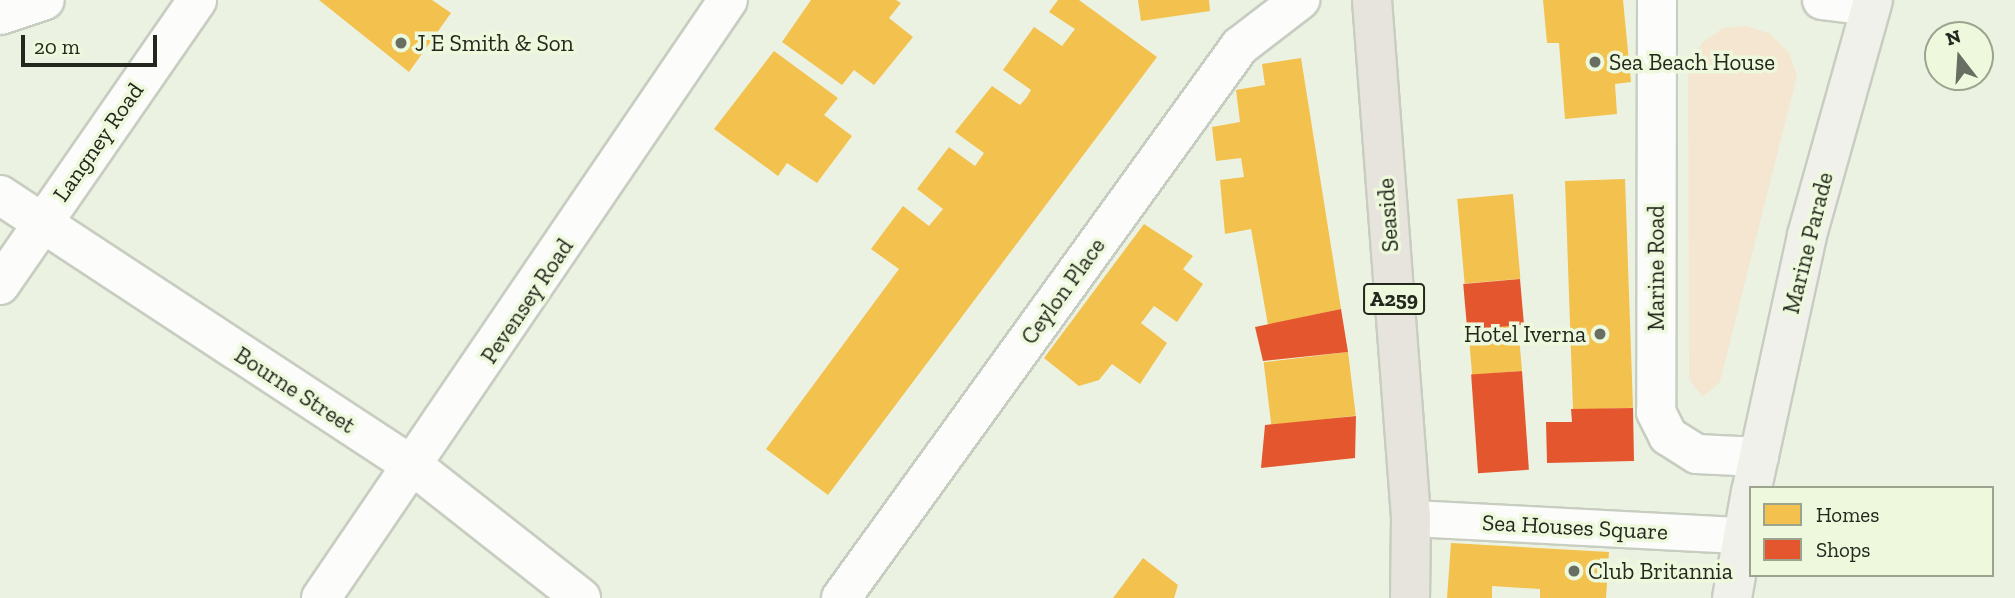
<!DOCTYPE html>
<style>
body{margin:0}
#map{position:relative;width:2015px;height:598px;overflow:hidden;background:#ecf2e2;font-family:"Zilla Slab",serif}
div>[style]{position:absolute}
.green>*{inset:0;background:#f5e6d1}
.homes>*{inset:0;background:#f2c14e;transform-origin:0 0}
.shops>*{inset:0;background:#e4572e;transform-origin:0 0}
.roads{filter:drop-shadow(2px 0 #c8cdc1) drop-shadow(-2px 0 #c8cdc1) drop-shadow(0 2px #c8cdc1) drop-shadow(0 -2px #c8cdc1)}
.pedestrian>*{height:35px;margin:-17.5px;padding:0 17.5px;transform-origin:17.5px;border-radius:17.5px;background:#fcfdfb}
.minor>*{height:38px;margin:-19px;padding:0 19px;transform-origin:19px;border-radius:19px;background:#fcfdfb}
.secondary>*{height:38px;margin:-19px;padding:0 19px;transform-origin:19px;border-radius:19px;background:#f1f1eb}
.primary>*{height:38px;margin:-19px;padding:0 19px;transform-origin:19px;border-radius:19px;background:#e6e4dc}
.dots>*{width:19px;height:19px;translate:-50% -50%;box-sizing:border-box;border:4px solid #edf8dc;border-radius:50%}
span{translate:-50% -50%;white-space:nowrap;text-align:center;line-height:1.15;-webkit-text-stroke:7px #edf8dc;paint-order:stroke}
.shield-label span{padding:2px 5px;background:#edf8dc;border:2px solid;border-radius:5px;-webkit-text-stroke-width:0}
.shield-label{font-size:21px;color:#23271d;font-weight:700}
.poi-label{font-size:23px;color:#23271d}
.left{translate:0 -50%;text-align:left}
.right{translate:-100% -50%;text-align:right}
.street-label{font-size:23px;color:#23271d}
.legend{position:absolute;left:1749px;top:486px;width:245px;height:91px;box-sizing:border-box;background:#edf8dc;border:2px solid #9ca490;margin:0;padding:9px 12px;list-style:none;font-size:21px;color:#23271d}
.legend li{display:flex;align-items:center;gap:14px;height:35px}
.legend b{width:35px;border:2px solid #9ca490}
.north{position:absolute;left:1924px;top:21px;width:70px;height:70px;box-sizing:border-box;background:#edf8dc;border:2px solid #9ca490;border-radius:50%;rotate:343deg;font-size:19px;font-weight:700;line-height:28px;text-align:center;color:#23271d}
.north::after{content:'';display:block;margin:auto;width:24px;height:32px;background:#696e62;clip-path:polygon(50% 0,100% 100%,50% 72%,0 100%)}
.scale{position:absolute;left:21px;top:35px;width:136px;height:32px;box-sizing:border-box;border:4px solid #23271d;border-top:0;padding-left:9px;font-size:21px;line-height:24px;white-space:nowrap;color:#23271d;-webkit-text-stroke:5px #edf8dc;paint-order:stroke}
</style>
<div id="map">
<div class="green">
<i style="clip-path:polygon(1746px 26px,1769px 33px,1789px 52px,1797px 76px,1720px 382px,1703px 397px,1689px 380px,1688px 68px,1702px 43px,1723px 28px)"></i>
</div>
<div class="homes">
<i style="clip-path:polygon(319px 0,432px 0,451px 13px,409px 72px)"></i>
<i style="clip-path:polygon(811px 0,896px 0,901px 3px,889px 18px,913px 37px,874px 85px,854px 70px,842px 85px,782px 42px)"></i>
<i style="clip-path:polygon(1058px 0,1079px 0,1157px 57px,828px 495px,766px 449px,899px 269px,871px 249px,903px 206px,929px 226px,943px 209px,917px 189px,949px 147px,975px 166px,984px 153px,955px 132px,992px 86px,1020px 105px,1027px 97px,1031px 90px,1003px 70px,1034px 27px,1062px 46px,1075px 29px,1049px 12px)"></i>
<i style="clip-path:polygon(1138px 0,1209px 0,1210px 11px,1141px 21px)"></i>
<i style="clip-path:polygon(1543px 0,1623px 0,1631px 82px,1615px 84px,1617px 114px,1565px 119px,1559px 43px,1547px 43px)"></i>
<i style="clip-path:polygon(774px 51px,838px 98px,824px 115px,852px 136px,817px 183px,787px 163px,778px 176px,714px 129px)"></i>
<i style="clip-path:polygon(1301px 58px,1341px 309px,1268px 325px,1251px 229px,1225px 234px,1220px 180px,1244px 177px,1241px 158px,1216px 161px,1212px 127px,1240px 122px,1236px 90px,1265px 85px,1262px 64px)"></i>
<i style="left:1625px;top:179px;width:229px;height:60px;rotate:88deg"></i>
<i style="left:1513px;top:194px;width:85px;height:56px;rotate:85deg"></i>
<i style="clip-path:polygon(1144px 224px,1193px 256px,1183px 269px,1203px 284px,1177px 322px,1154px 306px,1141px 323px,1167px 343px,1140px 384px,1112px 364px,1099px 380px,1079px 386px,1044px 358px)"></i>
<i style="left:1518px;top:325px;width:46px;height:50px;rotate:85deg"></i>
<i style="left:1348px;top:352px;width:64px;height:85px;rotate:83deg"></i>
<i style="clip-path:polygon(1451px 543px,1609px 552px,1606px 598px,1540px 598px,1540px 589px,1492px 586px,1492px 598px,1447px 598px)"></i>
<i style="clip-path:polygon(1143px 558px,1178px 585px,1174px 598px,1113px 598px)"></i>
</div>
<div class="shops">
<i style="left:1520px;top:279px;width:46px;height:57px;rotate:85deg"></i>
<i style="clip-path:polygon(1341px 309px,1348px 352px,1263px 361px,1255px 327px)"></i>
<i style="left:1522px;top:371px;width:99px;height:51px;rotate:86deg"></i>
<i style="clip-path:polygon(1633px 408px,1634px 461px,1547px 463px,1546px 422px,1572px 422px,1571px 409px)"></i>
<i style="clip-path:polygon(1356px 416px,1355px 458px,1261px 468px,1265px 425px)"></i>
</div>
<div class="roads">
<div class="pedestrian">
<i style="left:1411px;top:518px;width:328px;rotate:3deg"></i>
</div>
<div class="minor">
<i style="left:1657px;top:0;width:412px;rotate:90.1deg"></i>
<i style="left:1656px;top:412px;width:27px;rotate:63deg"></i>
<i style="left:1668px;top:436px;width:34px;rotate:32deg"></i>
<i style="left:1697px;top:454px;width:62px;rotate:2.8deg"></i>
<i style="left:1822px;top:0;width:49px;rotate:7deg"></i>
<i style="left:0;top:15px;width:47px;rotate:-18.4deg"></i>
<i style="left:0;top:195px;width:498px;rotate:33.3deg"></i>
<i style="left:416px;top:468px;width:210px;rotate:38.2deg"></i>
<i style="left:0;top:285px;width:346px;rotate:-55.3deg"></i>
<i style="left:321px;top:598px;width:723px;rotate:-55.76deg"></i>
<i style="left:841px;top:598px;width:681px;rotate:-54.14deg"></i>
<i style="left:1240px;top:46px;width:76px;rotate:-37.5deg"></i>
</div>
<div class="secondary">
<i style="left:1752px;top:488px;width:259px;rotate:-77.7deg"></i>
<i style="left:1807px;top:235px;width:244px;rotate:-74.3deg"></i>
<i style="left:1732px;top:598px;width:109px;rotate:-79.9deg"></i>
</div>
<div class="primary">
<i style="left:1372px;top:0;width:519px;rotate:85.69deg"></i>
<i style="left:1411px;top:518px;width:80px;rotate:90.7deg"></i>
</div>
</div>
<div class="dots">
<i style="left:401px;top:43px;background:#696e62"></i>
<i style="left:1595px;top:62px;background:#696e62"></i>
<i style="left:1600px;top:334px;background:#696e62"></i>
<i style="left:1574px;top:571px;background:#696e62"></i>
</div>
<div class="shield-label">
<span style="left:1394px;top:299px">A259</span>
</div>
<div class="poi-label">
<span class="left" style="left:415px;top:43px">J E Smith &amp; Son</span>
<span class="left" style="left:1609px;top:62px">Sea Beach House</span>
<span class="right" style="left:1586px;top:334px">Hotel Iverna</span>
<span class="left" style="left:1588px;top:571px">Club Britannia</span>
</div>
<div class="street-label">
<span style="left:98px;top:142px;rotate:-55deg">Langney Road</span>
<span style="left:1388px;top:215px;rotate:-94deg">Seaside</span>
<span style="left:1808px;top:243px;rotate:-76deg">Marine Parade</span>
<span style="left:1656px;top:268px;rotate:-90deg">Marine Road</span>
<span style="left:1063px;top:291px;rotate:-54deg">Ceylon Place</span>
<span style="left:527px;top:301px;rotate:-56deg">Pevensey Road</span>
<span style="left:295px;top:390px;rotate:33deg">Bourne Street</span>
<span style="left:1575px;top:527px;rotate:3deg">Sea Houses Square</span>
</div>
<ul class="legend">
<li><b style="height:19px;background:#f2c14e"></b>Homes</li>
<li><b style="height:19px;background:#e4572e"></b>Shops</li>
</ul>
<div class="north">N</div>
<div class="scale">20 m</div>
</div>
